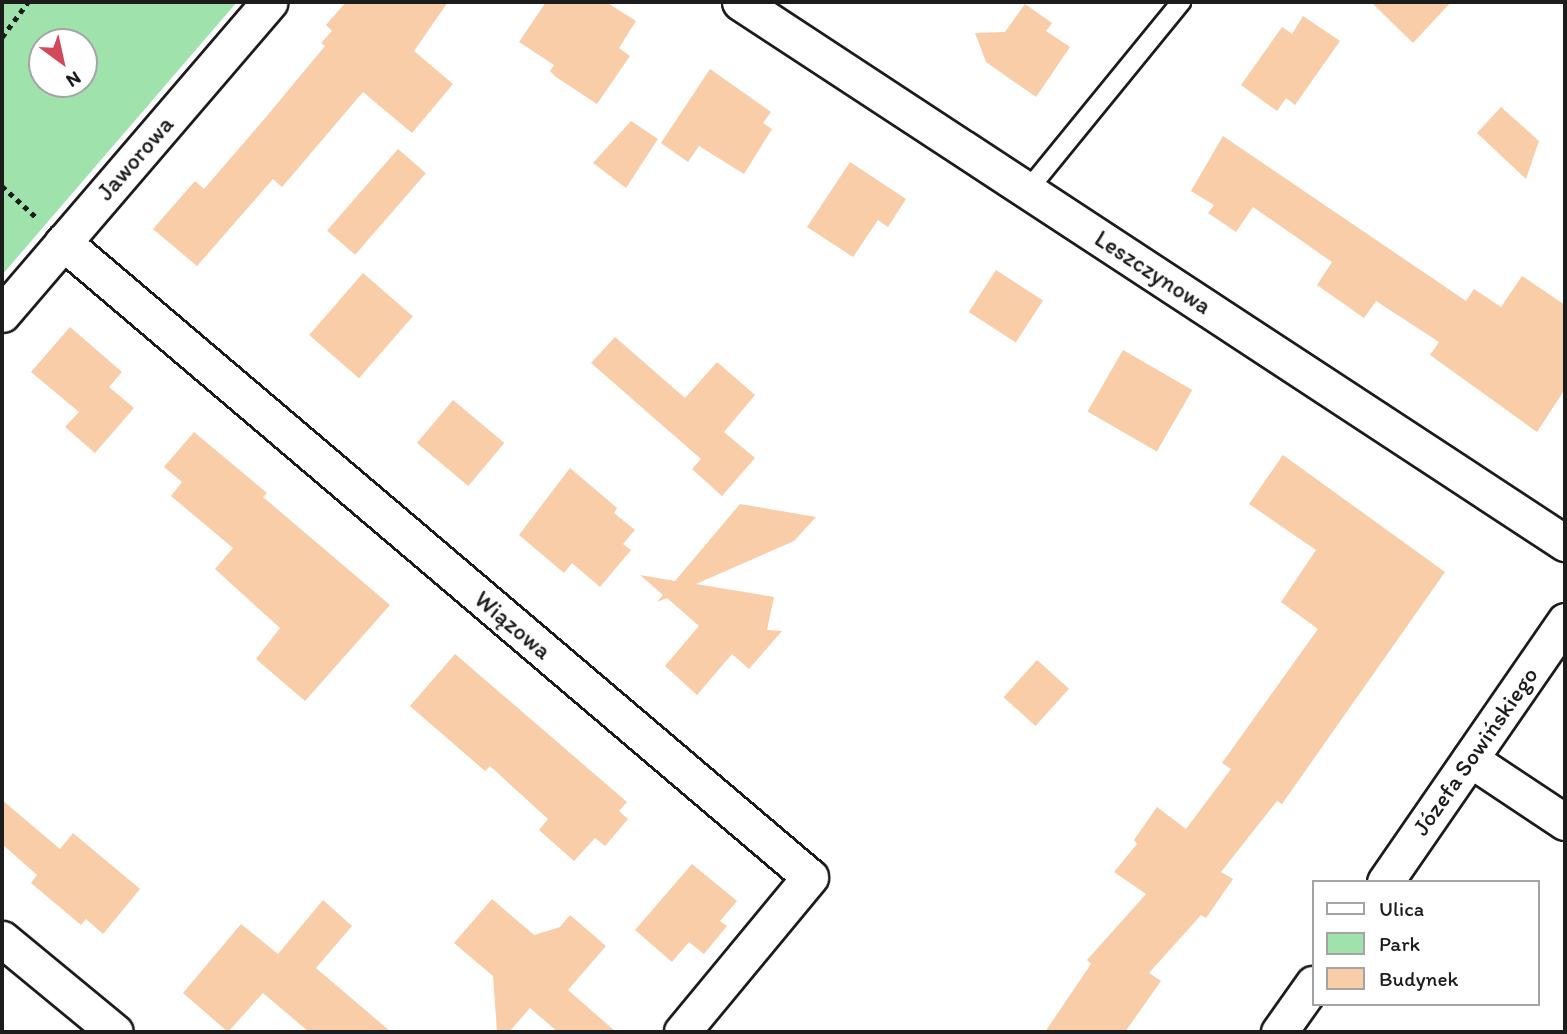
<!DOCTYPE html>
<meta charset="utf-8">
<style>
body{margin:0}
#map{position:relative;width:1567px;height:1034px;overflow:hidden;background:#fff;font-family:Itim,sans-serif}
div>[style]{position:absolute}
.green>*{inset:0;background:#a0e2ac}
.building>*{inset:0;background:#f9cda8;transform-origin:0 0}
.path>*{height:4.5px;margin-top:-2.25px;transform-origin:0;background:repeating-linear-gradient(90deg,#1c1c1c 0 5px,transparent 0 10px)}
.roads{filter:drop-shadow(2px 0 #1c1c1c) drop-shadow(-2px 0 #1c1c1c) drop-shadow(0 2px #1c1c1c) drop-shadow(0 -2px #1c1c1c)}
.service>*{height:18px;margin:-9px;padding:0 9px;transform-origin:9px;border-radius:9px;background:#fff}
.minor>*{height:35px;margin:-17.5px;padding:0 17.5px;transform-origin:17.5px;border-radius:17.5px;background:#fff}
span{translate:-50% -50%;white-space:nowrap;text-align:center;line-height:1.15;-webkit-text-stroke:5px #fff;paint-order:stroke}
.street-label{font-size:24px;color:#1c1c1c}
.frame{position:absolute;inset:0;border:4px solid #1c1c1c;pointer-events:none}
.legend{position:absolute;left:1312px;top:880px;width:228px;height:126px;box-sizing:border-box;background:#fff;border:2px solid #a4a4a4;margin:0;padding:9px 12px;list-style:none;font-size:21px;color:#1c1c1c}
.legend li{display:flex;align-items:center;gap:14px;height:35px}
.legend b{width:35px;border:2px solid #a4a4a4}
.north{position:absolute;left:28px;top:28px;width:70px;height:70px;box-sizing:border-box;background:#fff;border:2px solid #a4a4a4;border-radius:50%;rotate:147deg;font-size:19px;font-weight:700;line-height:28px;text-align:center;color:#1c1c1c}
.north::after{content:'';display:block;margin:auto;width:24px;height:32px;background:#d1495b;clip-path:polygon(50% 0,100% 100%,50% 72%,0 100%)}
</style>
<div id="map">
<div class="green">
<i style="clip-path:polygon(evenodd,2px 2px,237px 2px,2px 275px,2px 2px,42px 42px,84px 42px,84px 84px,42px 84px,42px 42px)"></i>
</div>
<div class="building">
<i style="clip-path:polygon(346px 2px,448px 2px,414px 51px,453px 84px,412px 133px,363px 92px,282px 187px,273px 179px,197px 266px,153px 229px,195px 181px,204px 189px,261px 123px,325px 46px,321px 43px,332px 31px,326px 25px)"></i>
<i style="clip-path:polygon(546px 2px,606px 2px,636px 21px,619px 48px,630px 56px,597px 104px,556px 77px,550px 71px,554px 65px,519px 42px)"></i>
<i style="clip-path:polygon(1371px 2px,1451px 2px,1413px 43px)"></i>
<i style="clip-path:polygon(1025px 4px,1052px 23px,1046px 31px,1070px 47px,1036px 97px,986px 62px,975px 33px,1005px 32px)"></i>
<i style="clip-path:polygon(1303px 16px,1340px 41px,1295px 105px,1286px 98px,1277px 111px,1241px 85px,1282px 27px,1292px 34px)"></i>
<i style="clip-path:polygon(710px 69px,771px 112px,763px 123px,772px 129px,744px 174px,699px 146px,688px 162px,661px 143px)"></i>
<i style="clip-path:polygon(1501px 107px,1539px 141px,1526px 179px,1477px 133px)"></i>
<i style="clip-path:polygon(631px 121px,658px 139px,626px 188px,593px 163px)"></i>
<i style="clip-path:polygon(1223px 136px,1466px 301px,1474px 289px,1501px 307px,1522px 276px,1565px 305px,1565px 389px,1537px 432px,1430px 355px,1439px 342px,1376px 301px,1364px 318px,1317px 285px,1332px 262px,1253px 207px,1236px 232px,1208px 213px,1214px 205px,1191px 191px)"></i>
<i style="left:398px;top:149px;width:37px;height:108px;rotate:41deg"></i>
<i style="clip-path:polygon(850px 162px,906px 199px,888px 227px,878px 220px,853px 257px,807px 227px)"></i>
<i style="left:996px;top:270px;width:56px;height:50px;rotate:33deg"></i>
<i style="left:363px;top:273px;width:66px;height:82px;rotate:41deg"></i>
<i style="clip-path:polygon(70px 327px,122px 372px,109px 387px,134px 408px,95px 453px,65px 427px,79px 412px,31px 372px)"></i>
<i style="clip-path:polygon(615px 337px,685px 398px,717px 362px,755px 395px,724px 432px,755px 458px,722px 496px,692px 469px,701px 459px,591px 363px)"></i>
<i style="left:1123px;top:350px;width:80px;height:71px;rotate:30deg"></i>
<i style="left:453px;top:400px;width:67px;height:56px;rotate:40deg"></i>
<i style="clip-path:polygon(194px 432px,267px 493px,263px 497px,390px 605px,305px 701px,256px 659px,280px 628px,215px 569px,233px 548px,171px 496px,182px 482px,164px 467px)"></i>
<i style="clip-path:polygon(1283px 455px,1445px 572px,1282px 804px,1277px 801px,1221px 872px,1233px 879px,1206px 918px,1201px 915px,1149px 973px,1161px 981px,1125px 1032px,1045px 1032px,1091px 964px,1087px 960px,1146px 894px,1114px 872px,1137px 844px,1134px 840px,1157px 807px,1186px 829px,1231px 769px,1222px 763px,1318px 629px,1281px 602px,1316px 550px,1249px 504px)"></i>
<i style="clip-path:polygon(570px 468px,617px 508px,614px 513px,635px 530px,623px 544px,631px 550px,600px 587px,572px 563px,564px 573px,519px 535px)"></i>
<i style="clip-path:polygon(740px 504px,816px 517px,794px 541px,696px 584px,774px 597px,767px 630px,782px 631px,749px 669px,732px 654px,697px 695px,665px 666px,699px 626px,667px 598px,657px 602px,663px 595px,640px 575px,675px 581px)"></i>
<i style="clip-path:polygon(455px 654px,627px 802px,619px 811px,628px 819px,605px 846px,595px 838px,574px 861px,539px 830px,548px 819px,490px 766px,485px 771px,410px 706px)"></i>
<i style="left:1037px;top:660px;width:43px;height:50px;rotate:42deg"></i>
<i style="clip-path:polygon(2px 800px,60px 849px,73px 833px,140px 889px,103px 934px,86px 919px,81px 925px,31px 883px,37px 875px,2px 844px)"></i>
<i style="clip-path:polygon(692px 864px,737px 901px,720px 921px,727px 926px,704px 954px,689px 942px,672px 962px,635px 930px)"></i>
<i style="clip-path:polygon(492px 899px,534px 935px,560px 927px,570px 915px,606px 946px,568px 990px,616px 1032px,558px 1032px,530px 1008px,509px 1032px,497px 1032px,493px 976px,454px 943px)"></i>
<i style="clip-path:polygon(323px 900px,352px 926px,316px 968px,391px 1032px,309px 1032px,263px 993px,228px 1032px,183px 993px,241px 924px,278px 954px)"></i>
</div>
<div class="path">
<i style="left:2px;top:37px;width:44px;rotate:-53.4deg"></i>
<i style="left:2px;top:186px;width:47px;rotate:42.4deg"></i>
</div>
<div class="roads">
<div class="service">
<i style="left:1027px;top:191px;width:244px;rotate:-50.8deg"></i>
</div>
<div class="minor">
<i style="left:740px;top:2px;width:987px;rotate:33.26deg"></i>
<i style="left:63px;top:242px;width:980px;rotate:40.37deg"></i>
<i style="left:810px;top:877px;width:201px;rotate:129.6deg"></i>
<i style="left:2px;top:314px;width:411px;rotate:-49.4deg"></i>
<i style="left:1470px;top:759px;width:114px;rotate:33.6deg"></i>
<i style="left:1385px;top:882px;width:317px;rotate:-55.4deg"></i>
<i style="left:2px;top:939px;width:146px;rotate:39.5deg"></i>
<i style="left:1279px;top:1032px;width:59px;rotate:-54.7deg"></i>
</div>
</div>
<div class="street-label">
<span style="left:135px;top:158px;rotate:-49deg">Jaworowa</span>
<span style="left:1153px;top:272px;rotate:33deg">Leszczynowa</span>
<span style="left:513px;top:625px;rotate:40deg">Wiązowa</span>
<span style="left:1475px;top:751px;rotate:-55deg">Józefa Sowińskiego</span>
</div>
<div class="frame"></div>
<ul class="legend">
<li><b style="height:9px;background:#fff"></b>Ulica</li>
<li><b style="height:19px;background:#a0e2ac"></b>Park</li>
<li><b style="height:19px;background:#f9cda8"></b>Budynek</li>
</ul>
<div class="north">N</div>
</div>
